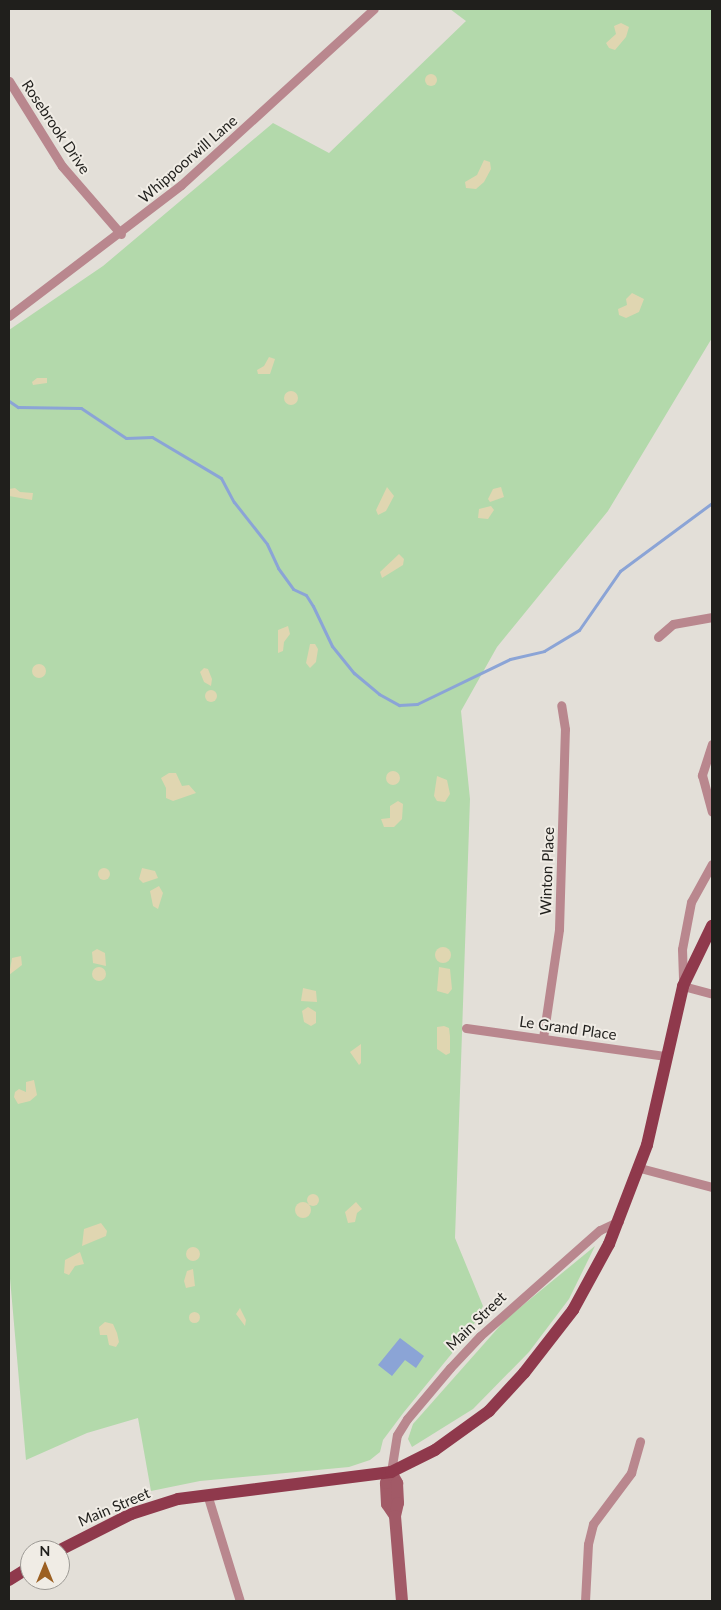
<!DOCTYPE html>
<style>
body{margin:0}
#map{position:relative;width:721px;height:1610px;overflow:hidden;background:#e3dfd8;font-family:Lato,sans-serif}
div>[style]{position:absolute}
.green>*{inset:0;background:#b3d9ab}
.sand>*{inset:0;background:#e0d6b1}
.round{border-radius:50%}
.water>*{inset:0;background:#8ba4d6}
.stream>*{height:3px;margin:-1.5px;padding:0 1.5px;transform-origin:1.5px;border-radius:1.5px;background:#8ba4d6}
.minor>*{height:9px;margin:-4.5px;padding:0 4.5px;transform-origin:4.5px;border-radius:4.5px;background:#b9878e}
.secondary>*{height:12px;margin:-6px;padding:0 6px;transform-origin:6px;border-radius:6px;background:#a25a67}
.primary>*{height:12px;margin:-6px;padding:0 6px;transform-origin:6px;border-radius:6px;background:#8f394c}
span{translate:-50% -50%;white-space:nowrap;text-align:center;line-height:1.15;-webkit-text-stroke:4px #f0ece5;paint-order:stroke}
.street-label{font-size:15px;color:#201f1c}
.frame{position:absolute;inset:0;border:10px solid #201f1c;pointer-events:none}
.north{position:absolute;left:20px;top:1540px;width:50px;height:50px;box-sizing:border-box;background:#f0ece5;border:1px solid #9d9a95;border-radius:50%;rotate:0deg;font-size:14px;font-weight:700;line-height:20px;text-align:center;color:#201f1c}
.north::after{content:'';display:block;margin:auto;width:18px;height:22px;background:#9c6022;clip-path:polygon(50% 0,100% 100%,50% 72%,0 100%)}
</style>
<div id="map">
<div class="green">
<i style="clip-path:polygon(450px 9px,712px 9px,712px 338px,608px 511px,497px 647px,461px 711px,470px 799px,455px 1238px,483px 1306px,471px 1330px,404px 1412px,383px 1440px,380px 1452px,370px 1460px,349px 1467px,200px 1481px,151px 1491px,138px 1418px,87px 1433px,26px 1460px,9px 1267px,9px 330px,103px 266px,273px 123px,329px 153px,466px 21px)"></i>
<i style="clip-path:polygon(595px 1246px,569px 1299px,529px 1352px,473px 1409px,412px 1447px,408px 1439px,413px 1424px,506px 1319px)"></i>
</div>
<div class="sand">
<i style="clip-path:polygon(621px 23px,629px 27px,626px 37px,615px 50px,609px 48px,606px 43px,616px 34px,614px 26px)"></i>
<i class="round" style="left:425px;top:74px;width:12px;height:12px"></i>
<i style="clip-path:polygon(484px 160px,490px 162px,491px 169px,484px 182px,476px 189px,466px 188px,465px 182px,477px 175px)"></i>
<i style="clip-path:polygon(632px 293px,644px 299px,639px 312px,626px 318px,619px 315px,618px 309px,627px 305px,626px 299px)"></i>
<i style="clip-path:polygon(269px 357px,275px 359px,270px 374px,258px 374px,257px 370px,264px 366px)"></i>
<i style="clip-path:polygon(37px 378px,47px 378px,47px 383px,33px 385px,32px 382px)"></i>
<i class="round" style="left:284px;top:391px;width:14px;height:14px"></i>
<i style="clip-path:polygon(387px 487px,394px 496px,386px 511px,378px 515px,376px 510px)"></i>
<i style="clip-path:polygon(501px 487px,504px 497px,490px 502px,488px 499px,493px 489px)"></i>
<i style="clip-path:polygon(15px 488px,20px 492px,33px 493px,32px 500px,9px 496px,9px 489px)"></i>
<i style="clip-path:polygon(491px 506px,494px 510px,488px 519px,478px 518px,479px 509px)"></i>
<i style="clip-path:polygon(399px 554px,404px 559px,403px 565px,382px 578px,380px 572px)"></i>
<i style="clip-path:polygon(288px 626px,290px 634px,284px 642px,283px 651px,278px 653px,278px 630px)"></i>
<i style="clip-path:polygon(310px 644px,315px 644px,318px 649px,316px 662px,310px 668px,306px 663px)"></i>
<i class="round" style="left:32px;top:664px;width:14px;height:14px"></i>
<i style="clip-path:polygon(204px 668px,208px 669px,212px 679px,211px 686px,204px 682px,200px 672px)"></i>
<i class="round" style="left:205px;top:690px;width:12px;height:12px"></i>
<i class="round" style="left:386px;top:771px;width:14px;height:14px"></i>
<i style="clip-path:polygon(169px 773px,176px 773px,182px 786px,189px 785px,196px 793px,173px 801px,166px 798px,166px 788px,161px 778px)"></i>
<i style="clip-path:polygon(437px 776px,447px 780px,450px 794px,445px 802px,437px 801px,434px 796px)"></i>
<i style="clip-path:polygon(398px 801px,403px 804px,402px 819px,394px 827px,384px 827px,381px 819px,390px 818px,390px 806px)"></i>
<i class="round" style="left:98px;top:868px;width:12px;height:12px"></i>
<i style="clip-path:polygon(142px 868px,155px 871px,158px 878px,143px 883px,139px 879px)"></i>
<i style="clip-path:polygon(159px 886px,163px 893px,158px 909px,153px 906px,150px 891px)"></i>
<i class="round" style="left:435px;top:947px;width:16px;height:16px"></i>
<i style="clip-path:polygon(97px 949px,105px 953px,106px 966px,93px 963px,92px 952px)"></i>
<i style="clip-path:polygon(21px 956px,22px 965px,9px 975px,12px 958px)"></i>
<i style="clip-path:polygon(439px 967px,450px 969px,452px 989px,448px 994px,437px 991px)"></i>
<i class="round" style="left:92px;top:967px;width:14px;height:14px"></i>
<i style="clip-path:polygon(303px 988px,316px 991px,317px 1002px,301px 1001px)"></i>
<i style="clip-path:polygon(308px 1007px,316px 1012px,316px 1023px,311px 1026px,304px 1022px,302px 1011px)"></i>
<i style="clip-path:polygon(444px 1026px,449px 1028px,450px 1036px,450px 1053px,446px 1055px,437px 1049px,437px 1027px)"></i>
<i style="clip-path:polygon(361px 1044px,361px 1063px,359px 1065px,350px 1052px)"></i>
<i style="clip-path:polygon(34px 1080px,37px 1095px,30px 1101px,18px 1104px,14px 1097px,15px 1092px,19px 1089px,26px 1092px,26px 1082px)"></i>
<i class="round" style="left:307px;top:1194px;width:12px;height:12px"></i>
<i style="clip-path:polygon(356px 1202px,362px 1209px,357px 1213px,355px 1222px,348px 1223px,345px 1212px)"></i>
<i class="round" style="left:295px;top:1202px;width:16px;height:16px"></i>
<i style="clip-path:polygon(101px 1223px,107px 1231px,106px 1236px,82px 1246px,84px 1229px)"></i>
<i class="round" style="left:186px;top:1247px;width:14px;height:14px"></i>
<i style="clip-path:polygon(80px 1252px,84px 1264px,75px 1266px,69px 1275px,64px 1273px,65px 1260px)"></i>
<i style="clip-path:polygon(193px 1269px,195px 1286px,186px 1288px,184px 1281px,187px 1271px)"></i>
<i style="clip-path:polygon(240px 1308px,246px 1320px,245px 1326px,236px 1314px)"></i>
<i class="round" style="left:188.5px;top:1311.5px;width:11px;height:11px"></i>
<i style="clip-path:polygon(105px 1322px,113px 1324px,117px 1333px,119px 1342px,116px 1347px,109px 1345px,107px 1335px,100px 1335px,99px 1327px)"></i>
</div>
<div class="water">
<i style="clip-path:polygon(400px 1338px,424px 1356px,416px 1368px,405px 1360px,392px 1376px,378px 1365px)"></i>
</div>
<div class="stream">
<i style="left:9px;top:401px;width:11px;rotate:34deg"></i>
<i style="left:18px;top:407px;width:63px;rotate:0.9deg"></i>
<i style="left:81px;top:408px;width:54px;rotate:33.7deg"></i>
<i style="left:126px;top:438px;width:26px;rotate:-2deg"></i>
<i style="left:152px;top:437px;width:80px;rotate:30.7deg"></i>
<i style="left:221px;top:478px;width:27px;rotate:62deg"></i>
<i style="left:234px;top:502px;width:53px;rotate:51.8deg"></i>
<i style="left:267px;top:544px;width:26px;rotate:65deg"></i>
<i style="left:278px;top:568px;width:26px;rotate:54deg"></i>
<i style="left:293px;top:589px;width:14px;rotate:25deg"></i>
<i style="left:306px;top:595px;width:13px;rotate:58deg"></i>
<i style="left:313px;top:606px;width:44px;rotate:64.6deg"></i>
<i style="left:332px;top:646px;width:35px;rotate:51deg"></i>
<i style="left:354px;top:673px;width:33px;rotate:40deg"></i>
<i style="left:379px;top:694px;width:23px;rotate:29deg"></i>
<i style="left:399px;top:705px;width:18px;rotate:-3deg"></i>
<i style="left:417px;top:704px;width:103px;rotate:-25.8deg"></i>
<i style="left:510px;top:659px;width:35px;rotate:-13deg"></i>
<i style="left:544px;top:651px;width:41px;rotate:-31deg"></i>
<i style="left:579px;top:630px;width:72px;rotate:-55.2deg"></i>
<i style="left:620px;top:571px;width:114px;rotate:-36.5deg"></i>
</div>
<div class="minor">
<i style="left:9px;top:81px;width:100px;rotate:58.1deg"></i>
<i style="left:62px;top:166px;width:90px;rotate:49.1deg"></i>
<i style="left:9px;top:316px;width:216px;rotate:-37.3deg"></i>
<i style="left:181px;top:185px;width:261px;rotate:-42.4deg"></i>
<i style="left:658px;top:637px;width:20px;rotate:-41deg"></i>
<i style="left:673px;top:624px;width:40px;rotate:-10deg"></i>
<i style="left:712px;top:744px;width:33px;rotate:108deg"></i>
<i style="left:702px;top:775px;width:38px;rotate:75deg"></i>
<i style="left:712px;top:864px;width:43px;rotate:118.9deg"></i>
<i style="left:691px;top:902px;width:48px;rotate:100.8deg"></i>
<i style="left:682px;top:949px;width:37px;rotate:88deg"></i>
<i style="left:683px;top:986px;width:30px;rotate:15deg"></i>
<i style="left:466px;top:1028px;width:202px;rotate:8deg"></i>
<i style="left:543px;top:1038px;width:110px;rotate:-81.6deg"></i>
<i style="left:559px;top:929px;width:200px;rotate:-88.3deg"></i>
<i style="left:565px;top:729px;width:24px;rotate:-99deg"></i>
<i style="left:640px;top:1168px;width:74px;rotate:14.8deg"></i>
<i style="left:391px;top:1472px;width:37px;rotate:-81deg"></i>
<i style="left:397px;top:1435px;width:19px;rotate:-58deg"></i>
<i style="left:407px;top:1419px;width:67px;rotate:-49.9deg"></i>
<i style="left:450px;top:1368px;width:44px;rotate:-46.8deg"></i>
<i style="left:480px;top:1336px;width:160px;rotate:-41.5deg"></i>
<i style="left:600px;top:1230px;width:21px;rotate:-25deg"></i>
<i style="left:207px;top:1494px;width:112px;rotate:72.9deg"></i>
<i style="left:585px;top:1601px;width:57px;rotate:-87deg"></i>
<i style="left:588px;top:1544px;width:21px;rotate:-76deg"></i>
<i style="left:593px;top:1524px;width:64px;rotate:-53.3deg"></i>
<i style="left:631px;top:1473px;width:33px;rotate:-74deg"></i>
</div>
<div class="secondary">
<i style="left:395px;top:1516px;width:14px;rotate:-124deg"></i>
<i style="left:387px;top:1504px;width:21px;rotate:-93deg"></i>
<i style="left:386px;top:1483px;width:12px;rotate:-66deg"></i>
<i style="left:391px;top:1472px;width:13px;rotate:61deg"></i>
<i style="left:397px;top:1483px;width:20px;rotate:87deg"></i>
<i style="left:398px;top:1503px;width:13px;rotate:103deg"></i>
<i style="left:395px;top:1516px;width:85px;rotate:85.3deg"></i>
</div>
<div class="primary">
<i style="left:60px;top:1550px;width:80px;rotate:-26.9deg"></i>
<i style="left:131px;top:1514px;width:49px;rotate:-17.7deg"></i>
<i style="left:178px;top:1499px;width:215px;rotate:-7.2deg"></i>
<i style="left:391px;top:1472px;width:49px;rotate:-26.6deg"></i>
<i style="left:435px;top:1450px;width:67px;rotate:-35.8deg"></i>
<i style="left:489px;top:1411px;width:52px;rotate:-47.4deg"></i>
<i style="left:524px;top:1373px;width:80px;rotate:-52.1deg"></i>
<i style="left:573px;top:1310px;width:75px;rotate:-61.4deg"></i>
<i style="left:609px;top:1244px;width:106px;rotate:-69deg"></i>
<i style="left:647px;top:1145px;width:163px;rotate:-77.2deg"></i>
<i style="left:683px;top:986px;width:67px;rotate:-64.2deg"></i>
<i style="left:9px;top:1580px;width:25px;rotate:-32deg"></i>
</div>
<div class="street-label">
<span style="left:56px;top:127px;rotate:56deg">Rosebrook Drive</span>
<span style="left:188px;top:159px;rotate:-41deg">Whippoorwill Lane</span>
<span style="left:547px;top:871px;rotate:-88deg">Winton Place</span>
<span style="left:568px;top:1028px;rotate:8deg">Le Grand Place</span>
<span style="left:476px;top:1321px;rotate:-44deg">Main Street</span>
<span style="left:114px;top:1507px;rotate:-23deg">Main Street</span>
</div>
<div class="frame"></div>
<div class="north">N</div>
</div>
